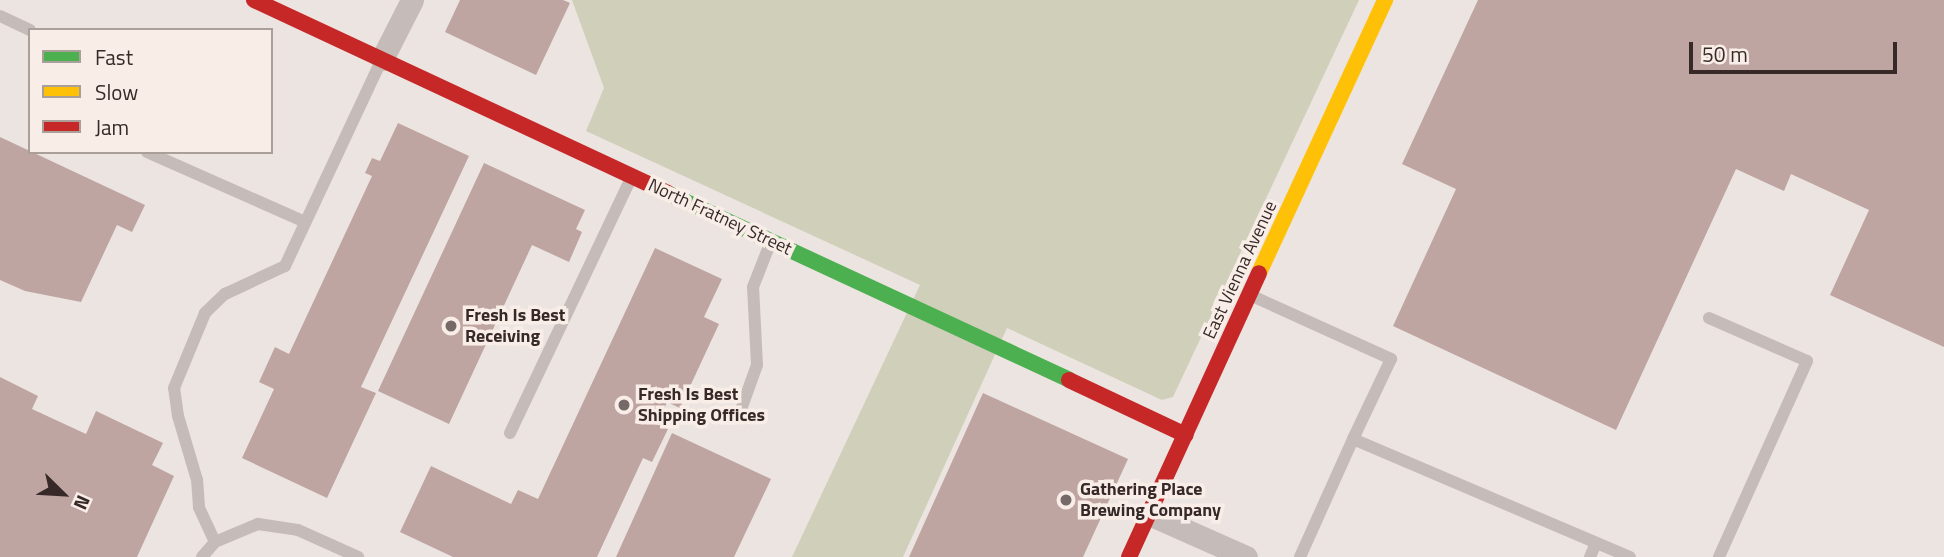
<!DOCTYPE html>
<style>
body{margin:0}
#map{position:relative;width:1944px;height:557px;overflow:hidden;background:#ece4e0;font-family:"Titillium Web",sans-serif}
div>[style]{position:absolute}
.green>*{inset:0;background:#d0d0ba}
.building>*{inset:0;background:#bfa5a2}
.lane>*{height:12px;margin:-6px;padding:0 6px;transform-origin:6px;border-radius:6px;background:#c5bcb9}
.street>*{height:23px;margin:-11.5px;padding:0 11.5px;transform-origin:11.5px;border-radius:11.5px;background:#c5bcb9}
.fast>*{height:16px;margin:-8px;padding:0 8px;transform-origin:8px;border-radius:8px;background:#4caf50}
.slow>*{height:16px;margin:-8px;padding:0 8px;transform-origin:8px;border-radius:8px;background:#ffc107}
.jam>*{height:16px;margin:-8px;padding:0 8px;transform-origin:8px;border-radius:8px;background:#c62828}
.dots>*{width:19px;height:19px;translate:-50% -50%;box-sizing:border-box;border:4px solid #f9eee7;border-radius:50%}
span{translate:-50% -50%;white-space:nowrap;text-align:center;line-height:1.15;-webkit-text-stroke:7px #f9eee7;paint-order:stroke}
.street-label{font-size:18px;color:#362927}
.poi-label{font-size:18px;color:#362927;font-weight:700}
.left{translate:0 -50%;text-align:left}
.legend{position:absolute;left:28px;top:28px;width:245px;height:126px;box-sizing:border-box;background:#f9eee7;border:2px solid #ab9f9a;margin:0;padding:9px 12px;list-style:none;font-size:21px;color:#362927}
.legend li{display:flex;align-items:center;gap:14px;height:35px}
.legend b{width:35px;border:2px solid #ab9f9a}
.north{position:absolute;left:28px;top:459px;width:70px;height:70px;-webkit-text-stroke:5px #f9eee7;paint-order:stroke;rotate:114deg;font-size:19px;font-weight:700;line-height:28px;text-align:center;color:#362927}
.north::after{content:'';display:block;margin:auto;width:24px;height:32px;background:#362927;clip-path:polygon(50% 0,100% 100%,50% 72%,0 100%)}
.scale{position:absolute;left:1689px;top:42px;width:208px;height:32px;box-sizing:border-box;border:4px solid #362927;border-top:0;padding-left:9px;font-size:21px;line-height:24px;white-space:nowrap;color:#362927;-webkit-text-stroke:5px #f9eee7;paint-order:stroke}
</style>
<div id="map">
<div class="green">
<i style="clip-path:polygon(572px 0,1359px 0,1173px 397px,1162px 400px,1007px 328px,903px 557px,792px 557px,920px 285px,586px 131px,604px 88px)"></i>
</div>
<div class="building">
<i style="clip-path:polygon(460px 0,563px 0,570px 3px,536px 75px,445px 32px)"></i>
<i style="clip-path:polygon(1478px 0,1944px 0,1944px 347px,1830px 295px,1869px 210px,1791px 174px,1784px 191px,1736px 169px,1616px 430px,1393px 326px,1456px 189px,1402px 164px)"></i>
<i style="clip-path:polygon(398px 123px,469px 156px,361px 387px,376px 393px,327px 498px,242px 458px,274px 389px,259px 382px,275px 347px,289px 354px,372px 176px,365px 173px,372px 158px,380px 161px)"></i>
<i style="clip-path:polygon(0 137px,145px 205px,132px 232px,117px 225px,81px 302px,25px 291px,0 280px)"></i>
<i style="clip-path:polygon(484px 163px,585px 210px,576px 229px,582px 232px,569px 262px,532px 245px,449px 424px,378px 391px)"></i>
<i style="clip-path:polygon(655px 248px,722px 279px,704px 317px,719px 324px,680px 408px,667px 402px,658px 424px,668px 429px,652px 462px,643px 458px,597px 557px,453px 557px,400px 532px,431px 466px,511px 504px,518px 490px,538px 499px)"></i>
<i style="clip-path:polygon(0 377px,38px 396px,32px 409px,86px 434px,96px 411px,163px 443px,152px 465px,174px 476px,137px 557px,0 557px)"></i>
<i style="clip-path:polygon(983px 393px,1128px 459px,1083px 557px,909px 557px)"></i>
<i style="clip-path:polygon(672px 433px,771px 479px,734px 557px,616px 557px)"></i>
</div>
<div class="lane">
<i style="left:0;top:16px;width:33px;rotate:25deg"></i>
<i style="left:147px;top:152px;width:173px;rotate:23.9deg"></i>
<i style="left:1250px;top:295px;width:155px;rotate:24.4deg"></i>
<i style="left:1391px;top:359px;width:89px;rotate:115.4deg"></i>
<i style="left:1353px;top:439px;width:301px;rotate:23.1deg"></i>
<i style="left:1709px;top:318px;width:107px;rotate:23.7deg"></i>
<i style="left:1807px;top:361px;width:215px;rotate:114.2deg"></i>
<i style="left:739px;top:415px;width:53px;rotate:-70.2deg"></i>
<i style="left:757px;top:365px;width:78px;rotate:-92.9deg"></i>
<i style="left:753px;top:287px;width:49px;rotate:-68.6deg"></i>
<i style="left:510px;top:433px;width:284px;rotate:-64.6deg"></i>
<i style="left:215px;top:542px;width:38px;rotate:-115deg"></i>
<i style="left:199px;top:507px;width:27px;rotate:-94deg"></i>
<i style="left:197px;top:480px;width:67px;rotate:-106.5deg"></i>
<i style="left:178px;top:416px;width:28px;rotate:-98deg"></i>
<i style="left:174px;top:388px;width:81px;rotate:-67.5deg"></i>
<i style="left:205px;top:313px;width:28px;rotate:-44deg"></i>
<i style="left:225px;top:294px;width:66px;rotate:-25deg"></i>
<i style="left:285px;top:266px;width:229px;rotate:-64.9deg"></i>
<i style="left:202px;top:557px;width:20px;rotate:-49deg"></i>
<i style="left:215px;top:542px;width:47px;rotate:-22.7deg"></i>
<i style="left:258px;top:524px;width:40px;rotate:8.5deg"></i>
<i style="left:298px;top:530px;width:66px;rotate:24.2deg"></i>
<i style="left:1300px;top:557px;width:129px;rotate:-65.8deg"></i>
<i style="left:1590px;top:557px;width:15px;rotate:-67deg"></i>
</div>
<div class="street">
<i style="left:382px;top:59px;width:66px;rotate:-63deg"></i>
<i style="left:1149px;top:514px;width:106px;rotate:23.9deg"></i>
</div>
<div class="fast">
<i style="left:667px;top:193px;width:443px;rotate:24.9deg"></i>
</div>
<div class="slow">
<i style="left:1259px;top:273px;width:301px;rotate:-65.2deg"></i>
</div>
<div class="jam">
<i style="left:254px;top:0;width:456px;rotate:25deg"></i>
<i style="left:1069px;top:380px;width:129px;rotate:25.2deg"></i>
<i style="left:1129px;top:557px;width:312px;rotate:-65.4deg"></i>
</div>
<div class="dots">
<i style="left:451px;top:326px;background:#766a68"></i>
<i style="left:624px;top:405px;background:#766a68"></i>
<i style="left:1066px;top:500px;background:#766a68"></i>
</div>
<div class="street-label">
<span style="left:720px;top:217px;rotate:25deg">North Fratney Street</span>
<span style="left:1240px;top:270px;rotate:-65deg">East Vienna Avenue</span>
</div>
<div class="poi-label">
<span class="left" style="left:465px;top:326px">Fresh Is Best<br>Receiving</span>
<span class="left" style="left:638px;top:405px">Fresh Is Best<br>Shipping Offices</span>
<span class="left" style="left:1080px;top:500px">Gathering Place<br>Brewing Company</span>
</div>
<ul class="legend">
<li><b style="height:9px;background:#4caf50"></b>Fast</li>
<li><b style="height:9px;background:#ffc107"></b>Slow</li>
<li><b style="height:9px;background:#c62828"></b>Jam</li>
</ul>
<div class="north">N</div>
<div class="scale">50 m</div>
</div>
